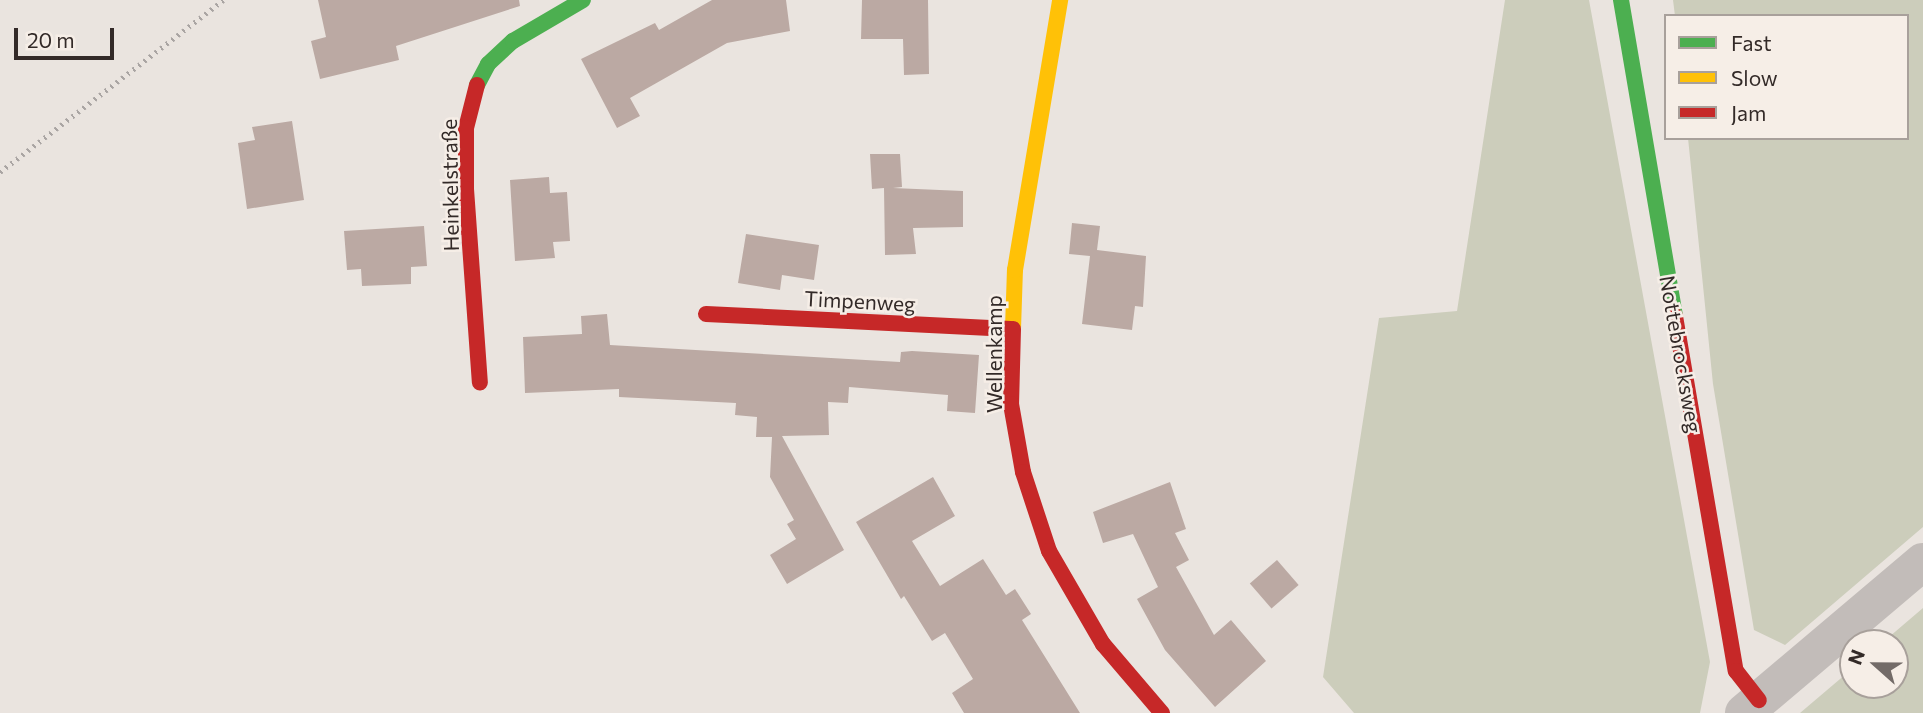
<!DOCTYPE html>
<meta charset="utf-8">
<style>
body{margin:0}
#map{position:relative;width:1923px;height:713px;overflow:hidden;background:#eae4df;font-family:Commissioner,sans-serif}
div>[style]{position:absolute}
.green>*{inset:0;background:#cccdbb}
.building>*{inset:0;background:#bba9a3;transform-origin:0 0}
.street>*{height:38px;margin:-19px;padding:0 19px;transform-origin:19px;border-radius:19px;background:#c2bcb9}
.fast>*{height:16px;margin:-8px;padding:0 8px;transform-origin:8px;border-radius:8px;background:#4caf50}
.slow>*{height:16px;margin:-8px;padding:0 8px;transform-origin:8px;border-radius:8px;background:#ffc107}
.jam>*{height:16px;margin:-8px;padding:0 8px;transform-origin:8px;border-radius:8px;background:#c62828}
.rail>*{height:5px;margin-top:-2.5px;transform-origin:0;background:repeating-linear-gradient(90deg,#aaa5a3 0 2px,transparent 0 7px)}
span{translate:-50% -50%;white-space:nowrap;text-align:center;line-height:1.15;-webkit-text-stroke:5px #f6eee7;paint-order:stroke}
.street-label{font-size:21px;color:#332a28}
.legend{position:absolute;left:1664px;top:14px;width:245px;height:126px;box-sizing:border-box;background:#f6eee7;border:2px solid #a8a09b;margin:0;padding:9px 12px;list-style:none;font-size:21px;color:#332a28}
.legend li{display:flex;align-items:center;gap:14px;height:35px}
.legend b{width:35px;border:2px solid #a8a09b}
.north{position:absolute;left:1839px;top:629px;width:70px;height:70px;box-sizing:border-box;background:#f6eee7;border:2px solid #a8a09b;border-radius:50%;rotate:291deg;font-size:19px;font-weight:700;line-height:28px;text-align:center;color:#332a28}
.north::after{content:'';display:block;margin:auto;width:24px;height:32px;background:#736b68;clip-path:polygon(50% 0,100% 100%,50% 72%,0 100%)}
.scale{position:absolute;left:14px;top:28px;width:100px;height:32px;box-sizing:border-box;border:4px solid #332a28;border-top:0;padding-left:9px;font-size:21px;line-height:24px;white-space:nowrap;color:#332a28;-webkit-text-stroke:5px #f6eee7;paint-order:stroke}
</style>
<div id="map">
<div class="green">
<i style="clip-path:polygon(1505px 0,1589px 0,1710px 662px,1700px 713px,1354px 713px,1323px 677px,1379px 318px,1457px 311px)"></i>
<i style="clip-path:polygon(1673px 0,1923px 0,1923px 527px,1785px 645px,1754px 630px,1713px 384px,1688px 138px,1907px 138px,1907px 16px,1675px 16px)"></i>
<i style="clip-path:polygon(1923px 608px,1923px 713px,1800px 713px,1853px 668px,1853px 685px,1895px 685px,1895px 643px,1882px 643px)"></i>
</div>
<div class="building">
<i style="clip-path:polygon(318px 0,519px 0,520px 6px,396px 46px,399px 60px,320px 79px,311px 41px,326px 37px)"></i>
<i style="clip-path:polygon(712px 0,786px 0,790px 31px,727px 43px,630px 98px,640px 116px,617px 128px,581px 59px,655px 23px,659px 30px)"></i>
<i style="clip-path:polygon(862px 0,928px 0,929px 74px,904px 75px,903px 39px,861px 39px)"></i>
<i style="clip-path:polygon(292px 121px,304px 200px,247px 209px,238px 143px,255px 140px,252px 127px)"></i>
<i style="clip-path:polygon(870px 154px,900px 154px,902px 187px,893px 188px,963px 191px,963px 227px,913px 228px,916px 254px,885px 255px,884px 188px,872px 189px)"></i>
<i style="clip-path:polygon(549px 177px,550px 193px,567px 192px,570px 241px,553px 242px,555px 258px,515px 261px,510px 180px)"></i>
<i style="clip-path:polygon(1072px 223px,1100px 226px,1097px 250px,1146px 256px,1143px 307px,1135px 306px,1132px 330px,1082px 324px,1090px 256px,1069px 254px)"></i>
<i style="clip-path:polygon(424px 226px,427px 266px,411px 267px,411px 284px,362px 286px,361px 269px,347px 270px,344px 231px)"></i>
<i style="clip-path:polygon(746px 234px,819px 245px,814px 280px,782px 275px,780px 290px,738px 283px)"></i>
<i style="clip-path:polygon(607px 314px,610px 345px,900px 362px,901px 352px,912px 351px,979px 355px,975px 413px,947px 411px,948px 395px,849px 387px,848px 403px,828px 402px,829px 435px,782px 436px,844px 550px,787px 584px,770px 555px,796px 539px,787px 524px,794px 520px,770px 477px,772px 437px,756px 437px,757px 417px,735px 415px,736px 403px,619px 397px,619px 389px,525px 393px,523px 337px,582px 334px,581px 316px)"></i>
<i style="clip-path:polygon(933px 477px,955px 516px,912px 541px,940px 586px,983px 559px,1006px 595px,1015px 589px,1031px 614px,1022px 620px,1080px 713px,964px 713px,952px 693px,973px 679px,945px 633px,932px 641px,904px 596px,901px 599px,856px 522px)"></i>
<i style="clip-path:polygon(1170px 482px,1186px 529px,1175px 533px,1189px 560px,1176px 567px,1214px 635px,1231px 620px,1266px 661px,1215px 707px,1165px 650px,1137px 599px,1158px 587px,1133px 534px,1103px 543px,1093px 512px)"></i>
<i style="left:1277px;top:560px;width:33px;height:36px;rotate:49deg"></i>
</div>
<div class="street">
<i style="left:1744px;top:713px;width:234px;rotate:-40.2deg"></i>
</div>
<div class="fast">
<i style="left:1621px;top:0;width:321px;rotate:80.3deg"></i>
<i style="left:477px;top:85px;width:24px;rotate:-62deg"></i>
<i style="left:488px;top:64px;width:34px;rotate:-43deg"></i>
<i style="left:513px;top:41px;width:81px;rotate:-30.4deg"></i>
</div>
<div class="slow">
<i style="left:1013px;top:329px;width:59px;rotate:-88.1deg"></i>
<i style="left:1015px;top:270px;width:274px;rotate:-80.5deg"></i>
</div>
<div class="jam">
<i style="left:477px;top:85px;width:44px;rotate:104.3deg"></i>
<i style="left:466px;top:128px;width:61px;rotate:90deg"></i>
<i style="left:466px;top:189px;width:194px;rotate:85.9deg"></i>
<i style="left:706px;top:314px;width:305px;rotate:2.8deg"></i>
<i style="left:1675px;top:316px;width:360px;rotate:80.3deg"></i>
<i style="left:1736px;top:671px;width:37px;rotate:52deg"></i>
<i style="left:1013px;top:329px;width:75px;rotate:91.5deg"></i>
<i style="left:1011px;top:404px;width:69px;rotate:80deg"></i>
<i style="left:1023px;top:472px;width:83px;rotate:71.8deg"></i>
<i style="left:1049px;top:551px;width:108px;rotate:59.9deg"></i>
<i style="left:1103px;top:644px;width:91px;rotate:49.5deg"></i>
</div>
<div class="rail">
<i style="left:0;top:172px;width:282px;rotate:-37.6deg"></i>
</div>
<div class="street-label">
<span style="left:450px;top:185px;rotate:-91deg">Heinkelstraße</span>
<span style="left:860px;top:301px;rotate:3deg">Timpenweg</span>
<span style="left:994px;top:354px;rotate:-90deg">Wellenkamp</span>
<span style="left:1681px;top:354px;rotate:80deg">Nottebrocksweg</span>
</div>
<ul class="legend">
<li><b style="height:9px;background:#4caf50"></b>Fast</li>
<li><b style="height:9px;background:#ffc107"></b>Slow</li>
<li><b style="height:9px;background:#c62828"></b>Jam</li>
</ul>
<div class="north">N</div>
<div class="scale">20 m</div>
</div>
